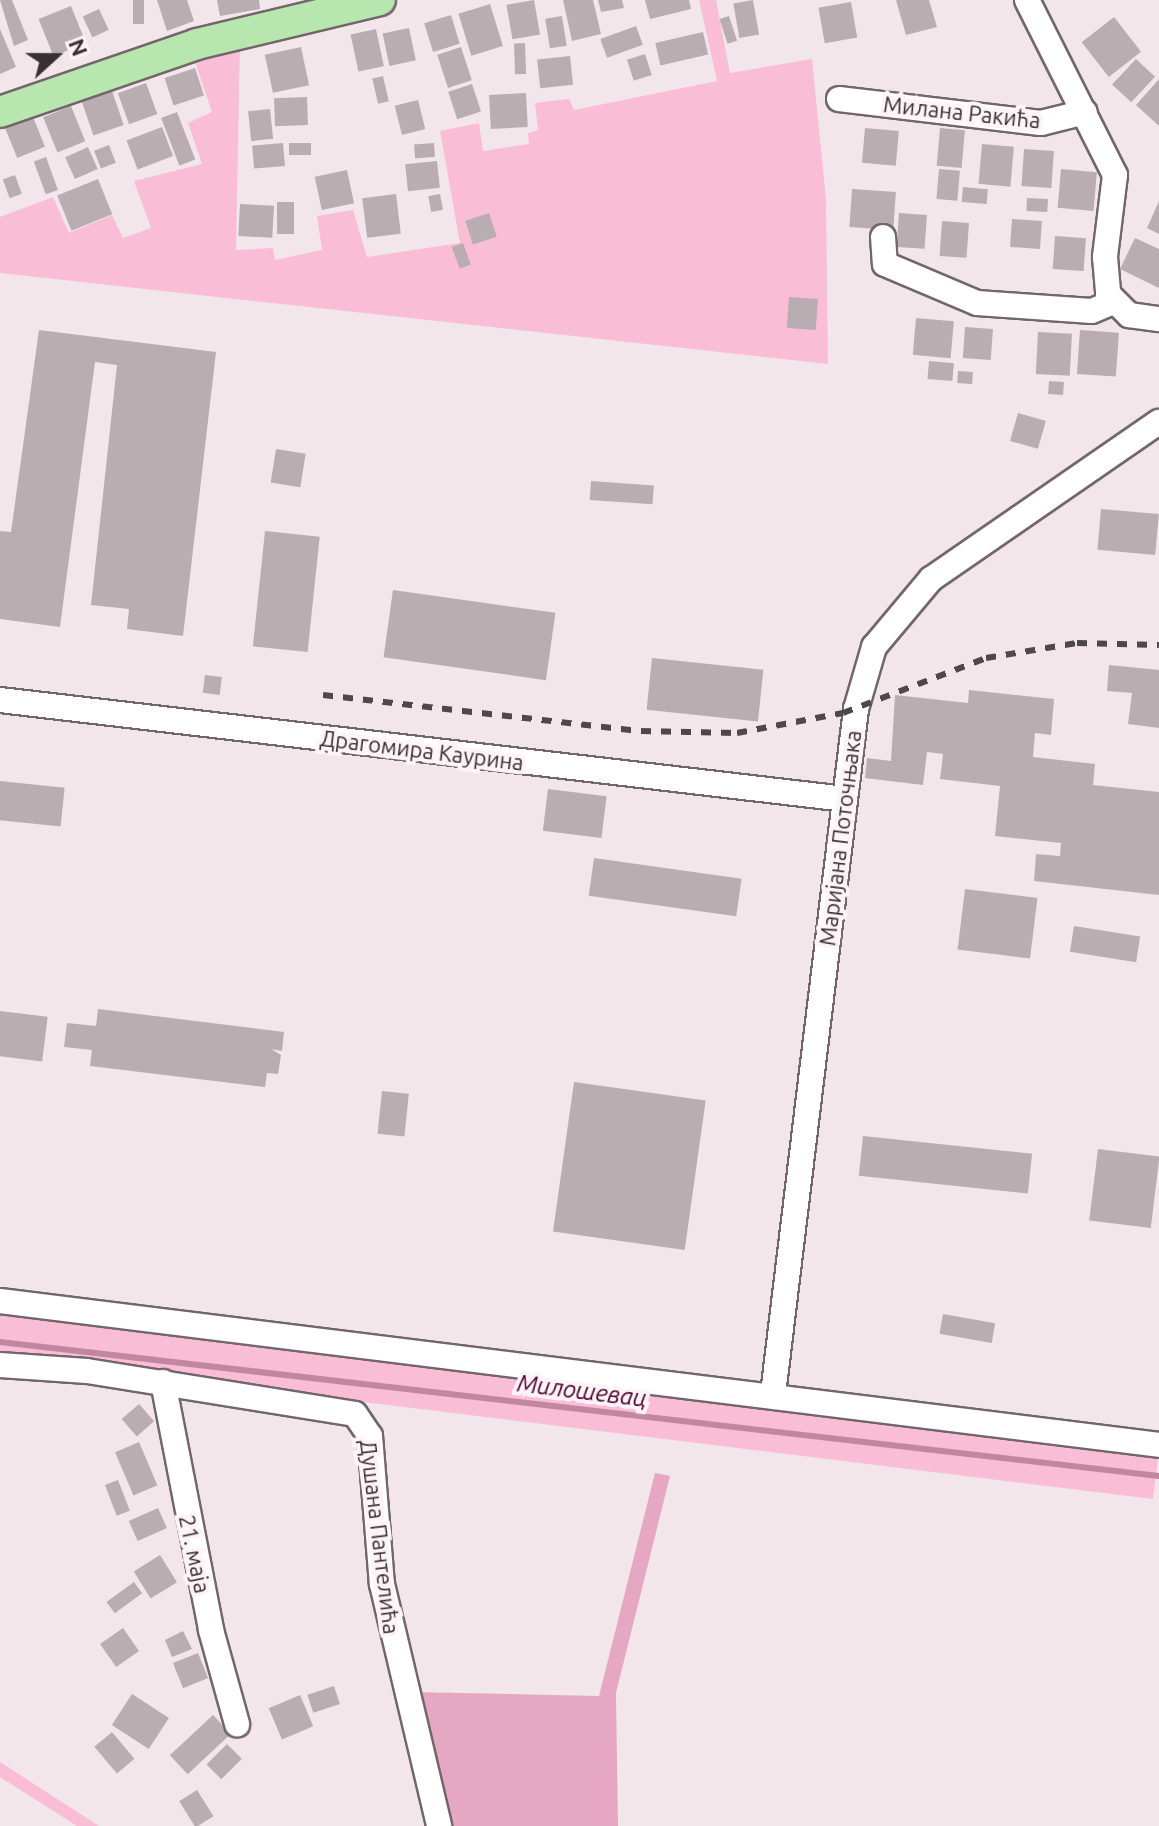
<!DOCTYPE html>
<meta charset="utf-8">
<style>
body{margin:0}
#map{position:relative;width:1159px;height:1826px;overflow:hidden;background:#f3e6eb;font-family:Ubuntu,sans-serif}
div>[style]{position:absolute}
.green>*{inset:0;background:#f9bdd6;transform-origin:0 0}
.forest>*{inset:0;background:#e5a7c2}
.stream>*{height:6px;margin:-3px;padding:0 3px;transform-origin:3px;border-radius:3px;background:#c186a0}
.building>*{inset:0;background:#baadb2;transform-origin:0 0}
.roads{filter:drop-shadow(2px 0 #72666b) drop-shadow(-2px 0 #72666b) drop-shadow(0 2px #72666b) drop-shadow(0 -2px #72666b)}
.minor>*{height:24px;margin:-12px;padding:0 12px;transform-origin:12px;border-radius:12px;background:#fff}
.major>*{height:30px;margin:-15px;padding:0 15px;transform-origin:15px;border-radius:15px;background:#b8e6af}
.rail>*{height:6px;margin-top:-3px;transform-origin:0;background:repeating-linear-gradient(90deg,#4e484a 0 10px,transparent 0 20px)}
span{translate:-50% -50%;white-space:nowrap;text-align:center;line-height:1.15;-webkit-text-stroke:8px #fef4f8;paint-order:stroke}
.street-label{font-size:22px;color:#363133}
.water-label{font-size:24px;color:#4d042f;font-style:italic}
.north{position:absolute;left:16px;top:16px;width:80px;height:80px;-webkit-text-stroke:6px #fef4f8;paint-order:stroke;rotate:69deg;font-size:22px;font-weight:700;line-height:32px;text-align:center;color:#363133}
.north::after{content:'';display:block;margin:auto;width:28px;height:36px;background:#363133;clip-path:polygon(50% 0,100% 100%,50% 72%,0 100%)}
</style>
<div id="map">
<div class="green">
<i style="clip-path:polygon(699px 0,716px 0,730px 73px,812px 59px,826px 199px,828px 364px,0 273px,0 217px,53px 197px,69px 233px,112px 215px,123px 238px,151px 228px,134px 181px,202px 164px,188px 123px,212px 112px,193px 56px,240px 41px,236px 250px,273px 248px,275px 260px,322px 250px,317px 216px,353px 210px,367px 257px,460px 243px,440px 131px,479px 123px,483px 151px,529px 144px,528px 133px,538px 130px,535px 103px,569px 99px,574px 110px,717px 81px)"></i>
<i style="left:0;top:1305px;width:1168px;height:52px;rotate:7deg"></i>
<i style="clip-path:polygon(0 1762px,99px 1826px,77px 1826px,0 1777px)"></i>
</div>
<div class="forest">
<i style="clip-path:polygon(655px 1473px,670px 1476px,616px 1693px,618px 1826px,443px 1826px,413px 1692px,599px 1696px)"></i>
</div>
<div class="stream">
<i style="left:0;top:1342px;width:1167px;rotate:6.6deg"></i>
</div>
<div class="building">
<i style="clip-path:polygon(0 0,12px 0,28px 40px,14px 46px)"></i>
<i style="left:133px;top:0;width:11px;height:24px"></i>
<i style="clip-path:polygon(157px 0,187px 0,194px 21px,167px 31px)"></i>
<i style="clip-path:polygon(217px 0,259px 0,260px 9px,220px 16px)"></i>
<i style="left:534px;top:0;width:35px;height:28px;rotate:80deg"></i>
<i style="clip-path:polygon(563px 0,593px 0,601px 34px,572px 41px)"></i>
<i style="clip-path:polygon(598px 0,622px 0,624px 8px,601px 12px)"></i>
<i style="clip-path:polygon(645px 0,689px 0,691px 9px,650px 19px)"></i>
<i style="left:753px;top:0;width:35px;height:20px;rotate:80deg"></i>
<i style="clip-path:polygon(896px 0,929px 0,937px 27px,906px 35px)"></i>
<i style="left:851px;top:2px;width:36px;height:33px;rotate:80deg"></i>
<i style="left:490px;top:4px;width:44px;height:33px;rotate:73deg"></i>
<i style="left:71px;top:6px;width:40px;height:35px;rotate:68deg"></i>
<i style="left:99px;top:9px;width:23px;height:18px;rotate:65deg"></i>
<i style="left:451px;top:15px;width:30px;height:28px;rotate:73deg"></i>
<i style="left:562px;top:16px;width:30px;height:17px;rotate:81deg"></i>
<i style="left:729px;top:16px;width:26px;height:10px;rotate:72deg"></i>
<i style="left:1114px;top:17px;width:44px;height:41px;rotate:52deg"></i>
<i style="left:636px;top:26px;width:20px;height:38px;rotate:70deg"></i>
<i style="left:409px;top:28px;width:33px;height:27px;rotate:78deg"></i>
<i style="clip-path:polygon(0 29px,16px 67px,0 74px)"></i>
<i style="left:376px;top:29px;width:38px;height:26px;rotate:78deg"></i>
<i style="left:703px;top:32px;width:23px;height:49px;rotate:77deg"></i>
<i style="left:525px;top:43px;width:31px;height:11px;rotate:88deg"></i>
<i style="left:301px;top:47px;width:39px;height:37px;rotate:78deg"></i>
<i style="left:461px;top:47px;width:35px;height:25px;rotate:72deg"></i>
<i style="left:645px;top:54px;width:22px;height:19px;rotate:72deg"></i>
<i style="left:570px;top:56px;width:29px;height:33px;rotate:84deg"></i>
<i style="left:1136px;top:59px;width:26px;height:35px;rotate:43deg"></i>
<i style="left:195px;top:68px;width:29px;height:32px;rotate:72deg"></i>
<i style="left:383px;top:76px;width:26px;height:11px;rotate:77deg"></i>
<i style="clip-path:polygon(1159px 79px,1159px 126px,1136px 105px)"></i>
<i style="left:146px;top:83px;width:33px;height:30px;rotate:70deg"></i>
<i style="left:472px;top:84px;width:29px;height:25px;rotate:72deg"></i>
<i style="left:112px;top:91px;width:36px;height:32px;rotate:71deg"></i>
<i style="left:526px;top:93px;width:34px;height:37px;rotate:87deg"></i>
<i style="left:307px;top:97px;width:28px;height:33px;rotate:88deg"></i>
<i style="left:418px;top:100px;width:30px;height:24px;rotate:76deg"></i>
<i style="left:71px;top:106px;width:38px;height:30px;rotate:68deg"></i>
<i style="left:270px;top:109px;width:30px;height:22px;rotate:84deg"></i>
<i style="left:177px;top:112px;width:51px;height:17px;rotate:69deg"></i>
<i style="left:33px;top:117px;width:32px;height:30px;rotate:68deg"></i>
<i style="left:162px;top:127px;width:31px;height:38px;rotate:69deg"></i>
<i style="left:865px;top:128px;width:34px;height:35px;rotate:5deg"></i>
<i style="left:940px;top:128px;width:25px;height:38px;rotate:5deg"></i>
<i style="left:283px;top:143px;width:23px;height:31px;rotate:85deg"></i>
<i style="left:289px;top:143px;width:22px;height:12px"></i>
<i style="left:434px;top:143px;width:14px;height:20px;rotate:86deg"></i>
<i style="left:982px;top:144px;width:32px;height:40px;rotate:5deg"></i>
<i style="left:109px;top:145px;width:19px;height:16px;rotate:69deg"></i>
<i style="left:88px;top:147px;width:24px;height:25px;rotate:66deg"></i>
<i style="left:1024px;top:149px;width:30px;height:37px;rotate:4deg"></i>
<i style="left:46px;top:157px;width:35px;height:13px;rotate:70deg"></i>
<i style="left:437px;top:161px;width:27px;height:32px;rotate:84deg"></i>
<i style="left:939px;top:169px;width:21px;height:30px;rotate:5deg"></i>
<i style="left:1061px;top:169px;width:36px;height:39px;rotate:5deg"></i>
<i style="left:347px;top:170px;width:34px;height:33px;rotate:78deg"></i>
<i style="left:15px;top:175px;width:20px;height:13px;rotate:70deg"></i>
<i style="left:98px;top:179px;width:38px;height:44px;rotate:68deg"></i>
<i style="left:963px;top:187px;width:25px;height:15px;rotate:5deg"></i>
<i style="left:852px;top:189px;width:44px;height:38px;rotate:4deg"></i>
<i style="left:396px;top:194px;width:40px;height:34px;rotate:83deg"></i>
<i style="left:440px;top:194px;width:16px;height:12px;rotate:79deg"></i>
<i style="left:1027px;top:198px;width:21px;height:13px;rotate:3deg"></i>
<i style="clip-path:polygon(1159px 201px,1159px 234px,1147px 228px)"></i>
<i style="left:277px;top:202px;width:17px;height:32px"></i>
<i style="left:240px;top:204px;width:34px;height:32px;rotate:3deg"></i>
<i style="left:489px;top:213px;width:25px;height:25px;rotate:72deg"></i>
<i style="left:899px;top:213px;width:28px;height:34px;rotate:4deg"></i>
<i style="left:1012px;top:219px;width:30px;height:28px;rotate:4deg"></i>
<i style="left:942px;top:221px;width:27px;height:35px;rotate:4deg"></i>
<i style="left:1055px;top:236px;width:31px;height:33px;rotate:4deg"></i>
<i style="clip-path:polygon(1135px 238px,1159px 249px,1159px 288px,1120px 269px)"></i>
<i style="left:463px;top:243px;width:23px;height:12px;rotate:70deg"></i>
<i style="left:789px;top:297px;width:29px;height:31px;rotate:4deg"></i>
<i style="left:916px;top:318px;width:38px;height:37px;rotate:5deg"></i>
<i style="left:965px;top:327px;width:28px;height:31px;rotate:4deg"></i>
<i style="clip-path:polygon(39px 330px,216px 352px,183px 636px,127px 629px,129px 609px,91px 605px,117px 365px,95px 362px,60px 627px,0 619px,0 531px,11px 532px)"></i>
<i style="left:1080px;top:330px;width:39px;height:44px;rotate:4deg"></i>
<i style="left:1038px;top:332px;width:34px;height:42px;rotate:3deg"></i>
<i style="left:929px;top:361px;width:25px;height:18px;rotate:5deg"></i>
<i style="left:958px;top:371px;width:15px;height:12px;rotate:4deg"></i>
<i style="left:1049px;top:381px;width:15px;height:13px;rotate:4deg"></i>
<i style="left:1018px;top:413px;width:29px;height:29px;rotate:16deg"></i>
<i style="left:276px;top:449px;width:30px;height:34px;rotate:9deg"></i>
<i style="left:591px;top:481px;width:63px;height:19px;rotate:4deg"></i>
<i style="left:1101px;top:509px;width:58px;height:41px;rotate:5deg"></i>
<i style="left:265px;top:531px;width:55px;height:116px;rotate:6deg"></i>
<i style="left:393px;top:590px;width:164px;height:68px;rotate:8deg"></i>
<i style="left:652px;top:658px;width:112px;height:52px;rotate:6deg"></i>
<i style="clip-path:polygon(1109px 665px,1159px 670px,1159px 728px,1128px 724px,1132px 693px,1107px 691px)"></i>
<i style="left:205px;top:675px;width:17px;height:18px;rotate:7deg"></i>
<i style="clip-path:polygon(969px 690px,1054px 699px,1051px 735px,1035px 733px,1033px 757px,1095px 764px,1093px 785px,1159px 792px,1159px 895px,1034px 881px,1036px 854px,1060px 856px,1061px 843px,995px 836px,1000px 786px,940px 779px,943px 754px,927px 752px,923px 785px,865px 778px,867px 758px,891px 761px,895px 695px,968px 703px)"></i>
<i style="left:0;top:781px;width:65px;height:39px;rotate:6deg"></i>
<i style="left:548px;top:789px;width:59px;height:42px;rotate:7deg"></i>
<i style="left:594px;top:858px;width:149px;height:38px;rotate:8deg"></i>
<i style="left:965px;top:889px;width:73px;height:61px;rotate:7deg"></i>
<i style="left:1074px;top:926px;width:67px;height:26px;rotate:9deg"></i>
<i style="clip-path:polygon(98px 1009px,284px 1032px,282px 1051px,271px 1049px,281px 1055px,278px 1074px,267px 1073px,265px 1087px,90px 1066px,92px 1050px,64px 1047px,67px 1023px,96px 1026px)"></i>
<i style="left:0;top:1011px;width:48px;height:45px;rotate:7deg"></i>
<i style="left:574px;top:1082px;width:133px;height:151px;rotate:8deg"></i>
<i style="left:382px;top:1091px;width:27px;height:43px;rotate:6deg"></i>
<i style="left:863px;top:1136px;width:170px;height:40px;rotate:6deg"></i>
<i style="left:1098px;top:1149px;width:62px;height:72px;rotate:7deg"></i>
<i style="left:943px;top:1314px;width:53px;height:20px;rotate:10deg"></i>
<i style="left:139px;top:1404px;width:23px;height:23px;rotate:49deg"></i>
<i style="left:139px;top:1442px;width:47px;height:26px;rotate:67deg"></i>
<i style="left:118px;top:1480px;width:33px;height:14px;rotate:69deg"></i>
<i style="left:158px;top:1508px;width:22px;height:32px;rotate:66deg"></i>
<i style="left:160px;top:1555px;width:32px;height:31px;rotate:58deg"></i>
<i style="left:134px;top:1582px;width:14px;height:34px;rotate:54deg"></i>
<i style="left:123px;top:1628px;width:28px;height:28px;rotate:55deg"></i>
<i style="clip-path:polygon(183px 1631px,192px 1649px,172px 1657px,165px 1640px)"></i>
<i style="left:198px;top:1653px;width:27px;height:27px;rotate:68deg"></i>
<i style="left:334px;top:1686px;width:19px;height:28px;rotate:72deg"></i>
<i style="left:132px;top:1694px;width:44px;height:37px;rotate:33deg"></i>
<i style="left:300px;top:1695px;width:34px;height:34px;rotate:67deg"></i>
<i style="left:213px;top:1715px;width:26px;height:59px;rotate:47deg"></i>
<i style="left:112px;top:1732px;width:35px;height:23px;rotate:50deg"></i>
<i style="left:227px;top:1744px;width:21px;height:29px;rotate:45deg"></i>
<i style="left:197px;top:1790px;width:31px;height:21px;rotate:58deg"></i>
</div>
<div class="roads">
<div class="minor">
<i style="left:1027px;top:0;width:196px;rotate:63.3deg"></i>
<i style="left:1115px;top:175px;width:83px;rotate:97deg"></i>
<i style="left:1105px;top:257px;width:37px;rotate:85deg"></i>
<i style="left:1108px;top:294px;width:30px;rotate:45deg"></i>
<i style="left:1129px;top:315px;width:30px;rotate:8deg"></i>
<i style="left:839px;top:99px;width:203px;rotate:6.8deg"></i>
<i style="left:1041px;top:123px;width:45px;rotate:-14deg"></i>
<i style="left:883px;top:237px;width:27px;rotate:86deg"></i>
<i style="left:885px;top:264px;width:100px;rotate:23deg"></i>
<i style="left:977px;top:303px;width:115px;rotate:4deg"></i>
<i style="left:1092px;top:311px;width:23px;rotate:-23deg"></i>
<i style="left:0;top:700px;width:851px;rotate:6.68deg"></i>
<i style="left:0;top:1301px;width:1168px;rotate:7.08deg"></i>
<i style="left:0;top:1365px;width:87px;rotate:3.9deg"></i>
<i style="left:87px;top:1371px;width:271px;rotate:9.1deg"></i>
<i style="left:355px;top:1414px;width:27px;rotate:56deg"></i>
<i style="left:370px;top:1436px;width:148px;rotate:85.4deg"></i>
<i style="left:382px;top:1584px;width:249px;rotate:76.7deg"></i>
<i style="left:163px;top:1382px;width:253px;rotate:79deg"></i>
<i style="left:211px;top:1630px;width:98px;rotate:74.5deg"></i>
<i style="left:773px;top:1394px;width:690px;rotate:-83.09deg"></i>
<i style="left:856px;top:709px;width:65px;rotate:-73.8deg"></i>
<i style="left:874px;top:647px;width:89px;rotate:-50deg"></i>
<i style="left:931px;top:579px;width:277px;rotate:-34.6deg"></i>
</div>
<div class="major">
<i style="left:0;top:112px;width:208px;rotate:-19deg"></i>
<i style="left:197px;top:44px;width:188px;rotate:-13.5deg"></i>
</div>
</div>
<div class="rail">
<i style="left:323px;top:695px;width:320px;rotate:6.5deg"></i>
<i style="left:641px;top:731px;width:96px;rotate:1.2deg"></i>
<i style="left:737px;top:733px;width:108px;rotate:-10.7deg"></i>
<i style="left:843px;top:713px;width:153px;rotate:-21deg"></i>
<i style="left:986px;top:658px;width:92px;rotate:-9.4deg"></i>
<i style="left:1077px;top:643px;width:82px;rotate:1.4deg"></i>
</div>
<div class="street-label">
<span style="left:962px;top:112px;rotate:6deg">Милана Ракића</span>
<span style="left:422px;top:750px;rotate:7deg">Драгомира Каурина</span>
<span style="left:840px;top:838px;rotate:-83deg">Маријана Поточњака</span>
<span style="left:380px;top:1537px;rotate:83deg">Душана Пантелића</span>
<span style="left:195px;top:1554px;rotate:78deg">21. маја</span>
</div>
<div class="water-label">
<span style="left:582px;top:1391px;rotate:7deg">Милошевац</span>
</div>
<div class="north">N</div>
</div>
